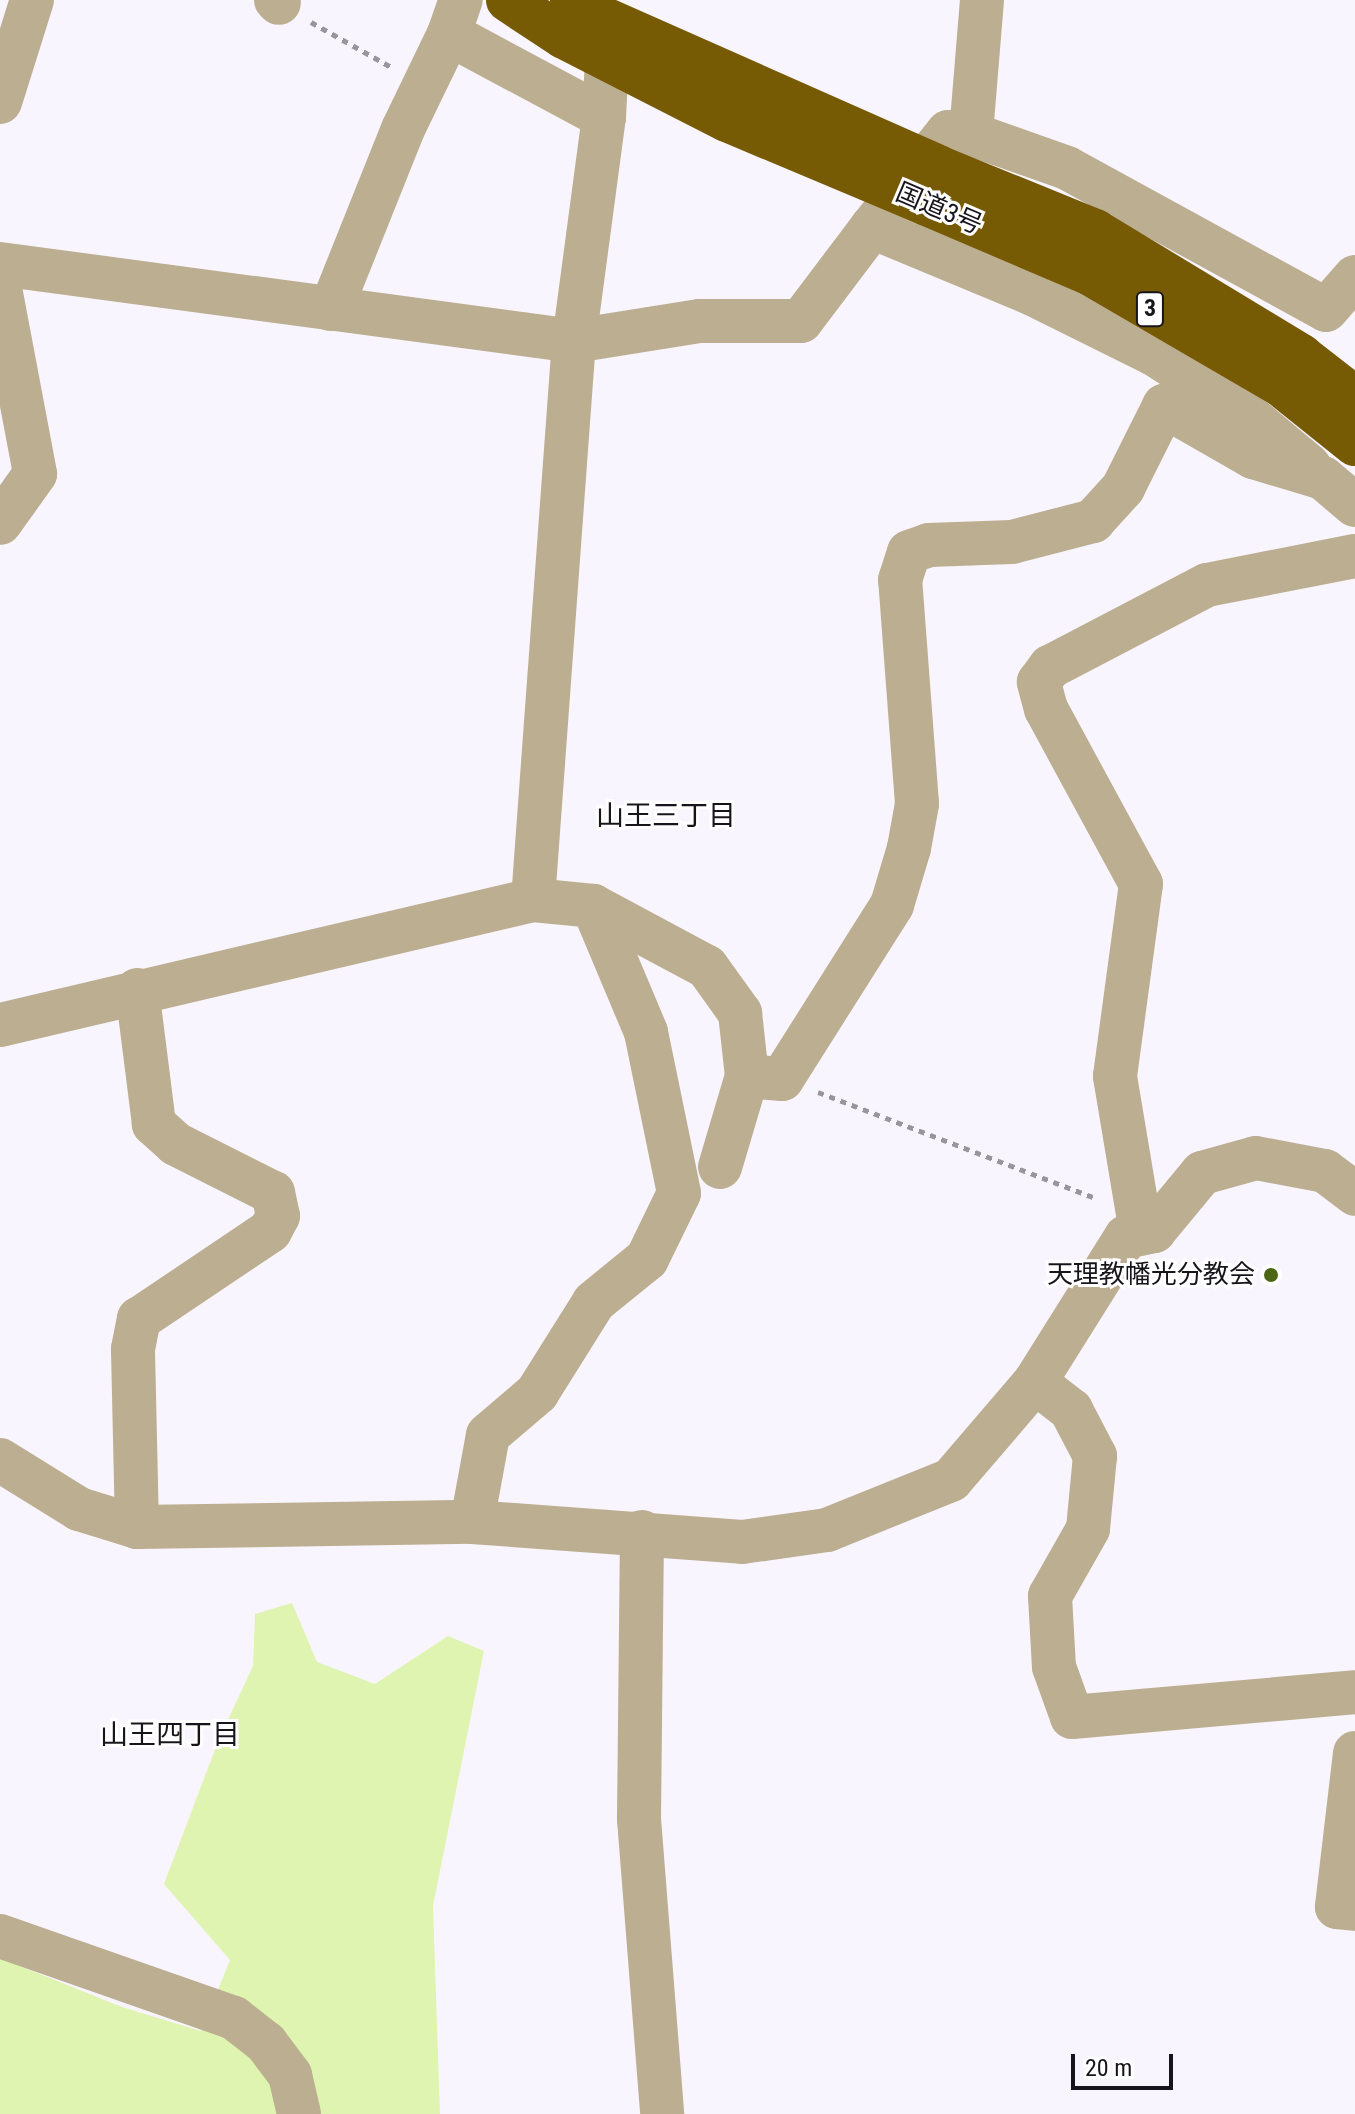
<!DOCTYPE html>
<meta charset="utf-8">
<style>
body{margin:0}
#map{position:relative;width:1355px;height:2114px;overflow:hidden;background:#f9f5fe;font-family:"Roboto Condensed","Noto Sans JP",sans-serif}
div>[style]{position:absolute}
.green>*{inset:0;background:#dff4b0}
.path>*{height:5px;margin-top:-2.5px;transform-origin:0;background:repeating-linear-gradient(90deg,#98959d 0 6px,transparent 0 12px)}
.minor>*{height:44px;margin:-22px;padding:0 22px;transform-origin:22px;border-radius:22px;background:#bcae90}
.highway>*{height:44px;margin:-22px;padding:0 22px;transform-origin:22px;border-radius:22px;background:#775a04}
.highway-bridge>*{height:44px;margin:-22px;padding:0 22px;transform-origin:22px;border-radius:22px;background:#775a04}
.dots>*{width:22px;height:22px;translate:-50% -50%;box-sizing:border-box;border:4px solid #fff;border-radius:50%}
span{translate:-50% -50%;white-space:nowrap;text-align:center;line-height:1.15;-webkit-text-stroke:6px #fff;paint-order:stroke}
.shield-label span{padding:2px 6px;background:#fff;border:2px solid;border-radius:6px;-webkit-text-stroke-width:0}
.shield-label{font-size:24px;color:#17141b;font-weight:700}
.street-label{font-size:26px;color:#17141b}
.poi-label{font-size:26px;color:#17141b}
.right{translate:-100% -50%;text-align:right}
.neighbourhood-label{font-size:28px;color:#17141b}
.scale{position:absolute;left:1071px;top:2054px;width:102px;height:36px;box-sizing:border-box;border:4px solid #17141b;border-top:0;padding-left:10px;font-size:24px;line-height:28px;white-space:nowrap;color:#17141b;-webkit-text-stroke:6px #fff;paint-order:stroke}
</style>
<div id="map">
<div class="green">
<i style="clip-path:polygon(292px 1603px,317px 1662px,375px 1684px,448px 1636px,484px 1651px,433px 1906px,440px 2114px,0 2114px,0 1958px,122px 2007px,201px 2031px,230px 1960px,164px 1884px,219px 1739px,253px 1666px,255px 1614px)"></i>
</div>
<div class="path">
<i style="left:311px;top:22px;width:94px;rotate:29.3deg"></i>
<i style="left:818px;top:1092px;width:298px;rotate:20.9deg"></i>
</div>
<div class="minor">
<i style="left:276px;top:0;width:4px;rotate:45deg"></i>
<i style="left:982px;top:0;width:134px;rotate:94.7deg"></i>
<i style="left:971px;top:134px;width:102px;rotate:19.5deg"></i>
<i style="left:1067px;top:168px;width:295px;rotate:28.7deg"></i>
<i style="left:1326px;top:310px;width:44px;rotate:-48.7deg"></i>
<i style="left:449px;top:34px;width:176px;rotate:28.2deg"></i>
<i style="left:0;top:102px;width:107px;rotate:-72.6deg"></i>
<i style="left:971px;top:134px;width:23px;rotate:-175deg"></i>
<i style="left:948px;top:132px;width:122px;rotate:128.7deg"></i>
<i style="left:872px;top:227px;width:174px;rotate:22.6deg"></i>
<i style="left:1033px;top:294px;width:135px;rotate:26.4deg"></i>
<i style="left:1154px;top:354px;width:106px;rotate:32.6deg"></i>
<i style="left:1243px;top:411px;width:86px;rotate:39.8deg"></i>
<i style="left:0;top:264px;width:579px;rotate:7.64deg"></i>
<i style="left:574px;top:341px;width:127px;rotate:-9.1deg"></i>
<i style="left:699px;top:321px;width:102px"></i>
<i style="left:801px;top:321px;width:118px;rotate:-52.9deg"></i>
<i style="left:0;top:288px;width:189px;rotate:79.3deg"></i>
<i style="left:35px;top:474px;width:60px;rotate:125.5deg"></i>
<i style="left:331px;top:309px;width:194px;rotate:-68.2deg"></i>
<i style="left:403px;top:129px;width:106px;rotate:-64.2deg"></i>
<i style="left:449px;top:34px;width:36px;rotate:-71deg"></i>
<i style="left:533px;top:900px;width:561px;rotate:-85.81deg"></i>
<i style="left:574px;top:341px;width:226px;rotate:-82.4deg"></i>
<i style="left:604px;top:117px;width:95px;rotate:-87deg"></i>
<i style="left:0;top:1025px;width:547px;rotate:-13.2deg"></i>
<i style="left:533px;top:900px;width:60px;rotate:5.7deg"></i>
<i style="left:593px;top:906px;width:129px;rotate:28.2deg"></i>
<i style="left:707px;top:967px;width:57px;rotate:54.3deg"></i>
<i style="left:740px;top:1013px;width:63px;rotate:83.7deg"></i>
<i style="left:747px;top:1076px;width:35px;rotate:5deg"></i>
<i style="left:782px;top:1079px;width:206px;rotate:-57.7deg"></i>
<i style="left:892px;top:905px;width:59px;rotate:-73.4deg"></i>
<i style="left:909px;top:848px;width:45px;rotate:-79.7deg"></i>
<i style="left:917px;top:804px;width:225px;rotate:-94.3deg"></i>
<i style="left:900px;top:580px;width:29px;rotate:-72deg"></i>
<i style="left:909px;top:552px;width:21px;rotate:-19deg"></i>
<i style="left:929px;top:545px;width:83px;rotate:-2.1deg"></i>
<i style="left:1012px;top:542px;width:84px;rotate:-14.5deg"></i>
<i style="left:1093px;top:521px;width:45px;rotate:-47.7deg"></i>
<i style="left:1123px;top:488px;width:92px;rotate:-63.4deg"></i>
<i style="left:1164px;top:406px;width:103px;rotate:29.8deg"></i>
<i style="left:1253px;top:457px;width:73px;rotate:16.7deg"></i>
<i style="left:1323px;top:478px;width:42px;rotate:40.2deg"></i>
<i style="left:720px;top:1167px;width:95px;rotate:-73.5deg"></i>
<i style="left:1154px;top:1231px;width:23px;rotate:-133deg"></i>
<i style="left:1138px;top:1214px;width:140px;rotate:-99.5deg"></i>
<i style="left:1115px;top:1076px;width:194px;rotate:-82.3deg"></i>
<i style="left:1141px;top:884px;width:199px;rotate:-118.5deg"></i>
<i style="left:1046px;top:709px;width:28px;rotate:-105deg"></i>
<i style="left:1039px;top:682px;width:19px;rotate:-54deg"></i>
<i style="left:1050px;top:667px;width:177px;rotate:-27.6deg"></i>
<i style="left:1207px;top:585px;width:151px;rotate:-11.1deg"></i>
<i style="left:1035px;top:1382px;width:46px;rotate:37.9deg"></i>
<i style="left:1071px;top:1410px;width:52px;rotate:62.4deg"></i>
<i style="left:1095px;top:1456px;width:73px;rotate:95.5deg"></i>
<i style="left:1088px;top:1529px;width:77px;rotate:119.6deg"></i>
<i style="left:1050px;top:1596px;width:71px;rotate:86.8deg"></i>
<i style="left:1054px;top:1667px;width:53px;rotate:70.2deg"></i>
<i style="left:1072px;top:1717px;width:284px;rotate:-5deg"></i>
<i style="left:0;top:1460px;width:93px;rotate:31.8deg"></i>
<i style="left:79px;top:1509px;width:61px;rotate:17.2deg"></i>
<i style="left:137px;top:1527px;width:335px;rotate:-0.9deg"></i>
<i style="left:472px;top:1522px;width:271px;rotate:4.2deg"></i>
<i style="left:742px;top:1542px;width:86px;rotate:-8deg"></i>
<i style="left:827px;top:1530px;width:134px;rotate:-22deg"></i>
<i style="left:951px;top:1480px;width:129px;rotate:-49.4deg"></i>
<i style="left:1035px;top:1382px;width:171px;rotate:-57.9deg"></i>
<i style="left:1126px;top:1237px;width:29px;rotate:-12deg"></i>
<i style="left:1154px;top:1231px;width:75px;rotate:-50.4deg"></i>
<i style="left:1202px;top:1173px;width:56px;rotate:-15.5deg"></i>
<i style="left:1256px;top:1158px;width:70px;rotate:10.7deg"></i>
<i style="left:1325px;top:1171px;width:38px;rotate:37deg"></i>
<i style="left:472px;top:1522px;width:88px;rotate:-79.6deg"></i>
<i style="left:488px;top:1435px;width:65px;rotate:-40.6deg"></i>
<i style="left:537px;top:1393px;width:107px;rotate:-57.9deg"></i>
<i style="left:594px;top:1302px;width:68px;rotate:-39.1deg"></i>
<i style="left:647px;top:1259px;width:73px;rotate:-64.1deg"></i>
<i style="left:679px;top:1193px;width:164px;rotate:-101.6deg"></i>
<i style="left:646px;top:1032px;width:137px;rotate:-112.8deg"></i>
<i style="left:137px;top:1527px;width:178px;rotate:-91.3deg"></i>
<i style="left:133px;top:1349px;width:31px;rotate:-79deg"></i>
<i style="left:139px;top:1319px;width:158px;rotate:-33.9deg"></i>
<i style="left:270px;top:1231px;width:17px;rotate:-62deg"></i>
<i style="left:278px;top:1216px;width:24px;rotate:-102deg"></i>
<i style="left:273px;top:1193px;width:109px;rotate:-153.2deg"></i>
<i style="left:176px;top:1144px;width:30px;rotate:-138deg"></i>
<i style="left:154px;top:1124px;width:135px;rotate:-97.2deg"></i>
<i style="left:642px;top:1532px;width:287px;rotate:90.6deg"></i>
<i style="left:639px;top:1819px;width:296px;rotate:85.5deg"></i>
<i style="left:1355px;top:1753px;width:155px;rotate:96.7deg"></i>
<i style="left:1337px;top:1907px;width:18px;rotate:6deg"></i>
<i style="left:0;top:1936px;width:248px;rotate:19.3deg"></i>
<i style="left:234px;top:2018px;width:41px;rotate:38deg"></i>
<i style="left:266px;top:2043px;width:40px;rotate:53deg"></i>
<i style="left:290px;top:2075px;width:40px;rotate:77deg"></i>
</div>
<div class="highway">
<i style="left:938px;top:167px;width:170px;rotate:22.2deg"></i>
<i style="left:1095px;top:231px;width:241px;rotate:31.2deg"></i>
<i style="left:1301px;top:356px;width:68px;rotate:37.9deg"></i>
<i style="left:927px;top:204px;width:176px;rotate:23.1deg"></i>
<i style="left:1089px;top:273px;width:221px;rotate:30.2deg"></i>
<i style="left:1280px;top:384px;width:96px;rotate:38.7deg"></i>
</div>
<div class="highway-bridge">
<i style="left:508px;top:0;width:67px;rotate:33.5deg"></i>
<i style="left:564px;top:37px;width:183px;rotate:27deg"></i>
<i style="left:727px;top:120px;width:217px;rotate:22.8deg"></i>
<i style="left:572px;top:0;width:23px;rotate:34deg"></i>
<i style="left:591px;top:13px;width:380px;rotate:23.9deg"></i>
</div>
<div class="dots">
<i style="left:1271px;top:1275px;background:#4c6616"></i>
</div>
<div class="shield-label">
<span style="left:1150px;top:309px">3</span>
</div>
<div class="street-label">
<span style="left:939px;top:209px;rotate:23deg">国道3号</span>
</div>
<div class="poi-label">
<span class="right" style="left:1255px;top:1275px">天理教幡光分教会</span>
</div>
<div class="neighbourhood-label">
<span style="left:666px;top:816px">山王三丁目</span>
<span style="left:170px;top:1735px">山王四丁目</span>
</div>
<div class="scale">20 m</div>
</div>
